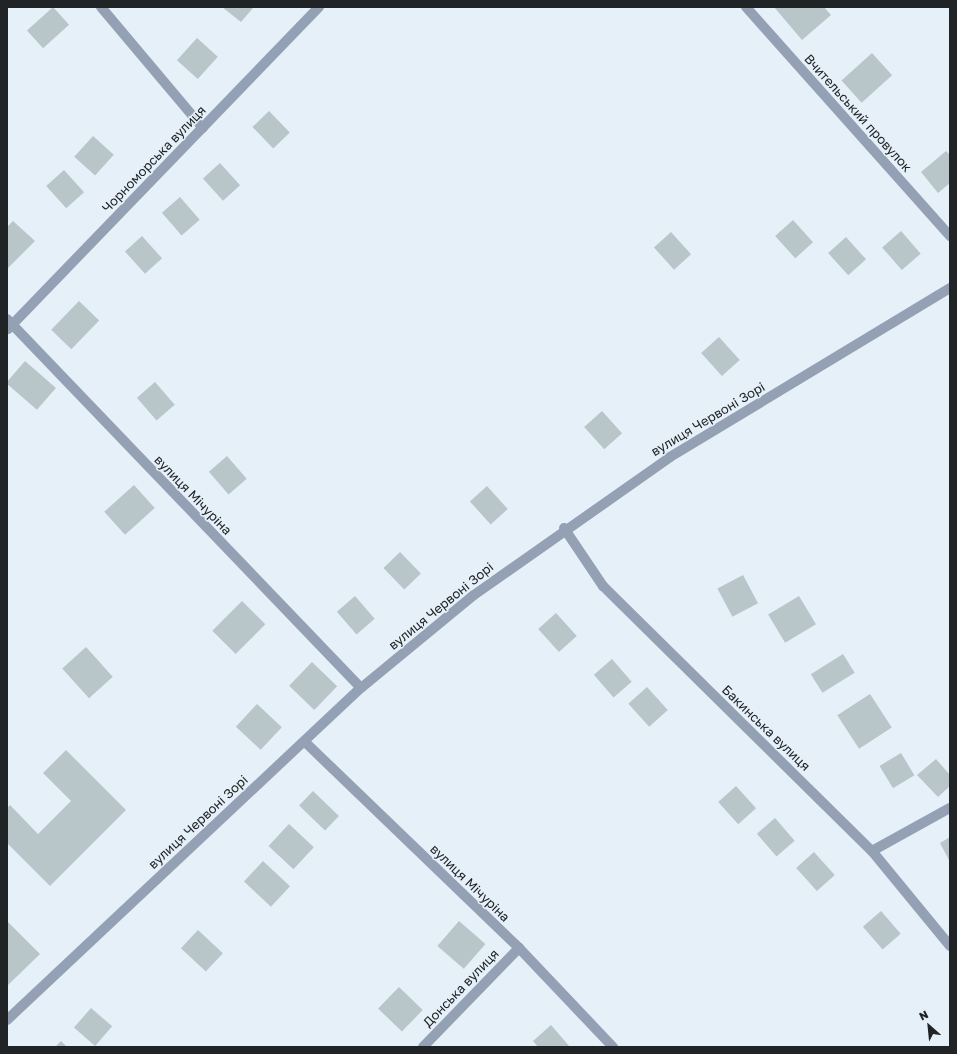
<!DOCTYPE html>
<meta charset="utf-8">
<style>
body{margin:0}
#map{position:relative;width:957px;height:1054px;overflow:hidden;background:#e6f0f8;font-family:"Golos Text",sans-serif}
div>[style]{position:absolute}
.building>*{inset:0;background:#b9c6c9;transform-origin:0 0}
.minor>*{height:10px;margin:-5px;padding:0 5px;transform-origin:5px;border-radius:5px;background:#94a0b4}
span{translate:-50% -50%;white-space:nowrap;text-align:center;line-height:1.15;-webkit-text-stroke:3px #e6f0f8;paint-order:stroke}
.street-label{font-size:13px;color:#202427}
.frame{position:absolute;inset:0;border:8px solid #202427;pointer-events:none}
.north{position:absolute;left:909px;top:1006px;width:40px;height:40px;-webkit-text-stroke:3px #e6f0f8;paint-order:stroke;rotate:333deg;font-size:11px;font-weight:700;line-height:16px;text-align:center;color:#202427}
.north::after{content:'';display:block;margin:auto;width:14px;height:18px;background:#202427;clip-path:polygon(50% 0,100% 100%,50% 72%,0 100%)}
</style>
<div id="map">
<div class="building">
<i style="left:53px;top:7px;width:24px;height:35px;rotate:48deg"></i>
<i style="clip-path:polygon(222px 7px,252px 7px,253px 8px,241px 22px)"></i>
<i style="clip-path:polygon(774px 7px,824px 7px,831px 15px,802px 40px)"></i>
<i style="left:197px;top:38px;width:28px;height:30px;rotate:42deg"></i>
<i style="left:872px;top:53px;width:30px;height:41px;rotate:48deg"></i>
<i style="left:269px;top:111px;width:30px;height:23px;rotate:46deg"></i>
<i style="left:93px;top:136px;width:28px;height:28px;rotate:42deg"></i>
<i style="clip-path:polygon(946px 151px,950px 155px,950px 183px,938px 193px,921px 172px)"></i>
<i style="left:220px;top:163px;width:30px;height:23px;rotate:48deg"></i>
<i style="left:64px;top:170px;width:30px;height:24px;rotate:48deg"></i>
<i style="left:180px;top:197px;width:30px;height:24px;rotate:49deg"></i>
<i style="left:793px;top:220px;width:30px;height:24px;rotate:48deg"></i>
<i style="clip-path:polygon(13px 221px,35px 241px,7px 269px,7px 227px)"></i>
<i style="left:901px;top:231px;width:30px;height:25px;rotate:49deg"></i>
<i style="left:671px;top:232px;width:30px;height:23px;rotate:48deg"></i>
<i style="left:142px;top:236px;width:30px;height:23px;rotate:48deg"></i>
<i style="left:846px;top:237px;width:30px;height:24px;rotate:48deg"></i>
<i style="left:79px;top:301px;width:28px;height:40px;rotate:44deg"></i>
<i style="left:719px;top:337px;width:31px;height:24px;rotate:48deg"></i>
<i style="left:25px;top:361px;width:41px;height:29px;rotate:41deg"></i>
<i style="left:155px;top:382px;width:30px;height:24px;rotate:49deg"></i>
<i style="left:602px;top:411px;width:30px;height:24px;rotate:48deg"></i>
<i style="left:227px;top:456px;width:30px;height:24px;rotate:49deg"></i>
<i style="left:134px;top:485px;width:31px;height:40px;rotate:48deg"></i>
<i style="left:487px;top:486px;width:31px;height:23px;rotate:48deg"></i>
<i style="left:400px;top:552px;width:30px;height:23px;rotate:46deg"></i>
<i style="left:743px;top:575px;width:32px;height:29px;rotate:62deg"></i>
<i style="left:355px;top:596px;width:30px;height:24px;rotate:49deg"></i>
<i style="left:799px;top:596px;width:33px;height:36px;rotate:59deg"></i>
<i style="left:242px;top:601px;width:33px;height:42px;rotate:45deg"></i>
<i style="left:556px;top:613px;width:31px;height:24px;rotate:48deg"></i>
<i style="left:86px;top:647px;width:40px;height:32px;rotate:48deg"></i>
<i style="left:843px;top:654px;width:22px;height:38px;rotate:58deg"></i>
<i style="left:612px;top:659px;width:30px;height:24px;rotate:49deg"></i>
<i style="left:312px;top:662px;width:35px;height:33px;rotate:44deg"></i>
<i style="left:647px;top:687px;width:31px;height:25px;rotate:48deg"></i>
<i style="left:870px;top:694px;width:40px;height:39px;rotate:57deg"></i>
<i style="left:257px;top:704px;width:34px;height:31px;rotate:43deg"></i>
<i style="clip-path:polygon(66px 750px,126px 810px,50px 886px,7px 843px,7px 808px,10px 805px,38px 834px,71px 801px,43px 773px)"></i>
<i style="left:901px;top:753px;width:26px;height:25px;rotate:59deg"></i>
<i style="clip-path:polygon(936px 759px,950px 775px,950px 786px,938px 797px,917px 775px)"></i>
<i style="left:736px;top:786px;width:30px;height:24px;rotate:48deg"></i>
<i style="left:313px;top:791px;width:36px;height:20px;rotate:44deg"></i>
<i style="left:775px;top:818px;width:30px;height:24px;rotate:49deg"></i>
<i style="left:289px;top:824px;width:34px;height:30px;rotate:43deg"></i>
<i style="clip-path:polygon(950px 837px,950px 862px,940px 843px)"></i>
<i style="left:814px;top:852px;width:31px;height:24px;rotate:48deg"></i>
<i style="left:263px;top:861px;width:37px;height:28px;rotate:43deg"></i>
<i style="left:881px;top:911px;width:30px;height:24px;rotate:49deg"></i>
<i style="clip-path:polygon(7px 921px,40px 954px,7px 986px)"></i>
<i style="left:459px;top:921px;width:35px;height:33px;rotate:41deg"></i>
<i style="left:198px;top:930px;width:34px;height:25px;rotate:43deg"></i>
<i style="left:399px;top:987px;width:33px;height:30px;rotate:44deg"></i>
<i style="left:91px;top:1008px;width:28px;height:26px;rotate:41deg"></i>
<i style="clip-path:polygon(551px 1025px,570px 1047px,538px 1047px,533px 1041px)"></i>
<i style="clip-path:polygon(61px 1041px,67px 1047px,55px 1047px)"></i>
</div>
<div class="minor">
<i style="left:101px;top:7px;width:158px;rotate:49.9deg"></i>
<i style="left:746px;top:7px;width:307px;rotate:48.3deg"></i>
<i style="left:7px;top:319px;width:511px;rotate:46.19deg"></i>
<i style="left:8px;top:329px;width:448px;rotate:-46deg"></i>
<i style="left:564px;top:528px;width:70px;rotate:56.1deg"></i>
<i style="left:603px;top:586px;width:378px;rotate:44.6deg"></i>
<i style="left:872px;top:851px;width:123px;rotate:50.6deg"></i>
<i style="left:305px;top:742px;width:297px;rotate:43.9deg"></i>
<i style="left:519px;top:948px;width:137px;rotate:46.5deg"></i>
<i style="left:872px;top:851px;width:89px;rotate:-28.9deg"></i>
<i style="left:7px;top:1020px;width:485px;rotate:-43.2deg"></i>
<i style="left:361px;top:688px;width:146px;rotate:-39.5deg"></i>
<i style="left:474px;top:595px;width:240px;rotate:-35.1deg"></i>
<i style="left:670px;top:457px;width:327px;rotate:-31.1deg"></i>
<i style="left:423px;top:1047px;width:138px;rotate:-45.9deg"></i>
</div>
<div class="street-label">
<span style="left:858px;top:113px;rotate:48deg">Вчительський провулок</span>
<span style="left:154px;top:159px;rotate:-46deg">Чорноморська вулиця</span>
<span style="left:708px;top:419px;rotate:-31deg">вулиця Червоні Зорі</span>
<span style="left:193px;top:495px;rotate:46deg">вулиця Мічуріна</span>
<span style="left:441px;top:606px;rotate:-39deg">вулиця Червоні Зорі</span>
<span style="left:766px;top:728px;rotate:44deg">Бакинська вулиця</span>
<span style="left:198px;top:822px;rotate:-43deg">вулиця Червоні Зорі</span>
<span style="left:470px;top:883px;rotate:44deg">вулиця Мічуріна</span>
<span style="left:461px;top:988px;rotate:-46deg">Донська вулиця</span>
</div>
<div class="frame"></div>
<div class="north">N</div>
</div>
